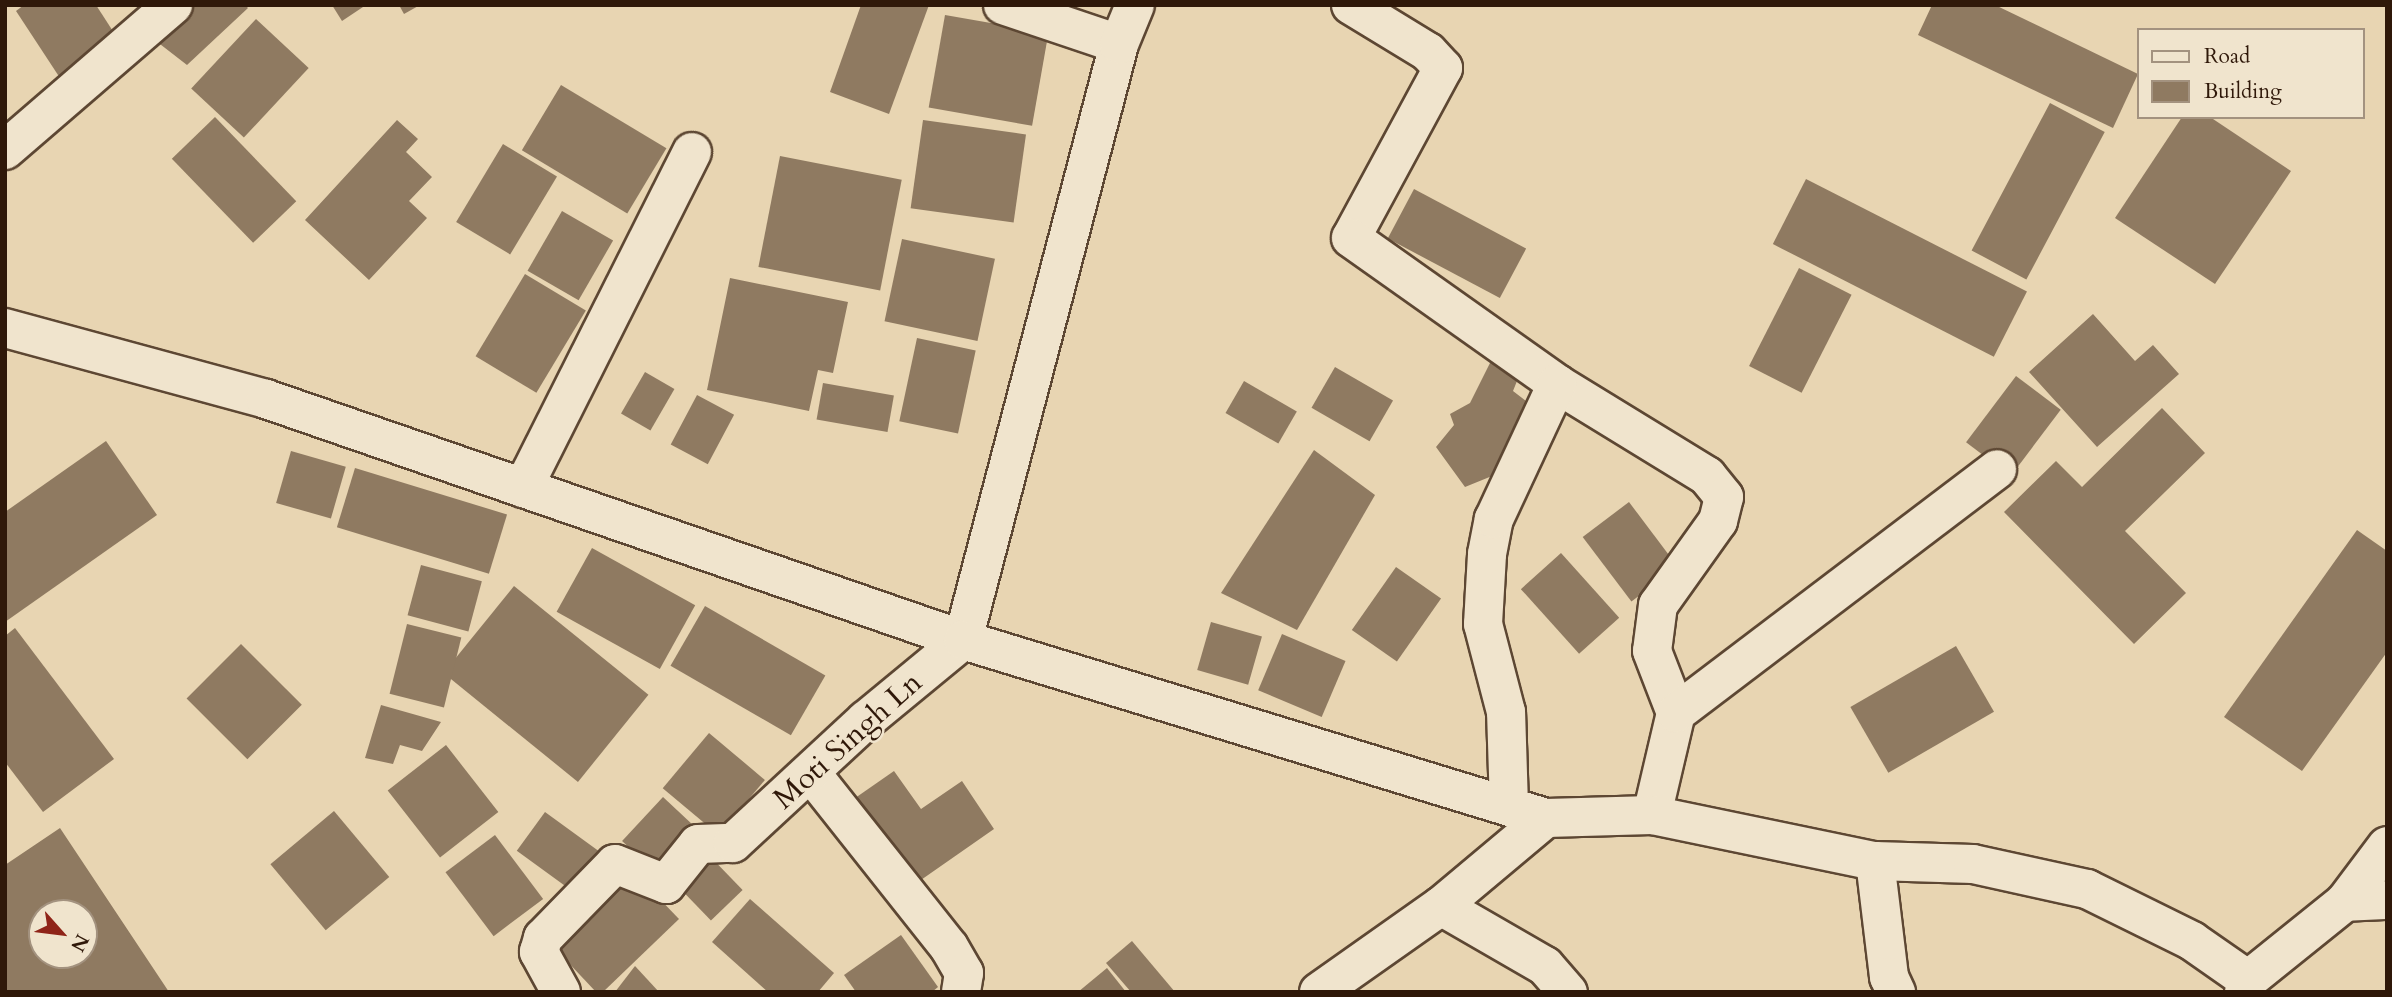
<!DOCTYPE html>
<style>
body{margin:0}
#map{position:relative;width:2392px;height:997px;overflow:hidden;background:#e8d5b2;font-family:Cardo,serif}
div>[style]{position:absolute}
.building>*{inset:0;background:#8f7a61;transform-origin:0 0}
.roads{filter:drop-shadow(2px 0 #5d4733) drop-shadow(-2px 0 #5d4733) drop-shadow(0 2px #5d4733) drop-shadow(0 -2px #5d4733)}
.minor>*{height:38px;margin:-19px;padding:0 19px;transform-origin:19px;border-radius:19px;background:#f0e4cd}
.tertiary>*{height:38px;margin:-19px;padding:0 19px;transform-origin:19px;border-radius:19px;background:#f0e4cd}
.secondary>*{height:38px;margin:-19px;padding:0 19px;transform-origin:19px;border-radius:19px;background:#f0e4cd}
span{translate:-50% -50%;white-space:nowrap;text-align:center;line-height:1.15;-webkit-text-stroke:5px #f0e4cd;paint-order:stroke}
.street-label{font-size:30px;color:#2f1809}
.frame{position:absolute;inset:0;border:7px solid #2f1809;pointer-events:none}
.legend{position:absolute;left:2137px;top:28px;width:228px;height:91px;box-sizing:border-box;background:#f0e4cd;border:2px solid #a3927f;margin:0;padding:9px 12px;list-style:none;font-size:21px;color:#2f1809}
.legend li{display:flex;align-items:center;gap:14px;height:35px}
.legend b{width:35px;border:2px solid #a3927f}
.north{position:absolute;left:28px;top:899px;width:70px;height:70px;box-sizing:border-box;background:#f0e4cd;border:2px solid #a3927f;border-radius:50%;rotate:118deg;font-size:19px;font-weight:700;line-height:28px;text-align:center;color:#2f1809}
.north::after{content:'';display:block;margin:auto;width:24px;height:32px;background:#8f2418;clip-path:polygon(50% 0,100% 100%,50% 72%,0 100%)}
</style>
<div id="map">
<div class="building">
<i style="clip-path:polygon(24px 5px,96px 5px,118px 39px,60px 78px,16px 11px)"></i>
<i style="clip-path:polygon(183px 5px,245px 5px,248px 8px,187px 65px,147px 34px)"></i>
<i style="clip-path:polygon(332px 5px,366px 5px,342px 21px)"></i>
<i style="clip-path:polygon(399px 5px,420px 5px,404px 14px)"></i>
<i style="clip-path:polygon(861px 5px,929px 5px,889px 114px,830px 92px)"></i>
<i style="clip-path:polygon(1932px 5px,1995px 5px,2138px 74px,2113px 128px,1918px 35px)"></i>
<i style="left:945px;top:15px;width:105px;height:94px;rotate:10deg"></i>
<i style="left:256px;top:19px;width:72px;height:95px;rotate:43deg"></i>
<i style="left:561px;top:85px;width:123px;height:76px;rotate:31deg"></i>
<i style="left:2050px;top:103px;width:62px;height:167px;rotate:28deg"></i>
<i style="left:215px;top:117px;width:117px;height:60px;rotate:46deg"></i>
<i style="clip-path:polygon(2182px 117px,2210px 117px,2291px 171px,2215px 284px,2115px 218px)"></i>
<i style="clip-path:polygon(397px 120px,418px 139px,406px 152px,432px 177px,409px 201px,427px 218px,369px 280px,305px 220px)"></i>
<i style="left:923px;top:120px;width:104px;height:89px;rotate:8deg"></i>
<i style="left:503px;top:144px;width:63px;height:91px;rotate:31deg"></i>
<i style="left:780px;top:156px;width:124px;height:113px;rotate:11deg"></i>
<i style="left:1806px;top:179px;width:248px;height:73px;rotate:27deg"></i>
<i style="left:1414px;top:189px;width:127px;height:56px;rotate:28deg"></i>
<i style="left:562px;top:211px;width:59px;height:69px;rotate:30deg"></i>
<i style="left:902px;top:239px;width:95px;height:84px;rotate:12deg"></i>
<i style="left:1799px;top:268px;width:59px;height:110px;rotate:27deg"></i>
<i style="left:525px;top:274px;width:71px;height:96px;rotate:31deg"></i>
<i style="clip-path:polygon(730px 278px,848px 302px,833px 373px,818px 370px,809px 411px,707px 390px)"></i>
<i style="clip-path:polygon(2093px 314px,2135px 361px,2153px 345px,2179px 374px,2097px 447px,2029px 372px)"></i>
<i style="left:917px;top:338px;width:60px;height:85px;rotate:12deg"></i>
<i style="clip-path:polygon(1492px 359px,1517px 381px,1513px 391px,1531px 405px,1492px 476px,1465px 487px,1436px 447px,1454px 425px,1450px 414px,1470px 403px)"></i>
<i style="left:1335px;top:367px;width:67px;height:47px;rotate:30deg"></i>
<i style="left:645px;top:372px;width:34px;height:48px;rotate:30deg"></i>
<i style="left:2016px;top:376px;width:56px;height:83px;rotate:37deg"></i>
<i style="left:1244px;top:381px;width:61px;height:37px;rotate:30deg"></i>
<i style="left:823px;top:383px;width:72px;height:37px;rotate:10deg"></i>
<i style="left:697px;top:395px;width:42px;height:56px;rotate:28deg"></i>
<i style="clip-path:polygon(2162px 408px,2205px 453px,2125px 531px,2186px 593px,2134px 644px,2004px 512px,2056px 461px,2082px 487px)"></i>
<i style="clip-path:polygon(106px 441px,157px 515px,5px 622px,5px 512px)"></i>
<i style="clip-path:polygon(1314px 450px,1375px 495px,1297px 630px,1221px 593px)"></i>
<i style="left:291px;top:451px;width:57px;height:54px;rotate:16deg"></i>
<i style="left:355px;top:468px;width:159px;height:62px;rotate:17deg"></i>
<i style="left:1629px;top:502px;width:81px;height:58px;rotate:53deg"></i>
<i style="clip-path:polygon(2357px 530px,2387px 551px,2387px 652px,2302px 771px,2224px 717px)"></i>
<i style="left:592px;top:548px;width:118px;height:73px;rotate:29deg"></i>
<i style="left:1561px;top:553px;width:87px;height:54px;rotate:48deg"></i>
<i style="left:421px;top:565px;width:63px;height:52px;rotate:15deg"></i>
<i style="left:1396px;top:567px;width:55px;height:77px;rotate:35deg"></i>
<i style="left:514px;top:586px;width:173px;height:112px;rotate:39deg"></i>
<i style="left:705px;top:606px;width:139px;height:69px;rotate:30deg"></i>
<i style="left:1211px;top:622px;width:53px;height:50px;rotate:16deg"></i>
<i style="left:407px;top:624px;width:56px;height:72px;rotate:14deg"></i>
<i style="clip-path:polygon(15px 628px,114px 759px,43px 812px,5px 762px,5px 636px)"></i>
<i style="left:1282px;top:634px;width:69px;height:61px;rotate:23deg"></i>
<i style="left:241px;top:644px;width:86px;height:77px;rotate:45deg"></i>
<i style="left:1956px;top:646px;width:76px;height:122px;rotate:60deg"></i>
<i style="clip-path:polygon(381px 705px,441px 722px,422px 751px,400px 745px,393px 764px,365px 758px)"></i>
<i style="left:709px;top:733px;width:73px;height:72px;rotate:40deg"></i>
<i style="left:446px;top:745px;width:85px;height:74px;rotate:52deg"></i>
<i style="clip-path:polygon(894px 771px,921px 809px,962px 781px,994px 829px,908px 889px,848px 803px)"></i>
<i style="left:663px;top:797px;width:49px;height:60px;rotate:43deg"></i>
<i style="left:334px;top:811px;width:86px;height:83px;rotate:50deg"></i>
<i style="left:545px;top:812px;width:71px;height:48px;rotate:36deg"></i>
<i style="clip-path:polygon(evenodd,60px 828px,169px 992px,5px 992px,5px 865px,60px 828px,42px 913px,84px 913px,84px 955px,42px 955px,42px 913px)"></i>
<i style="left:495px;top:835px;width:80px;height:62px;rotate:53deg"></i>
<i style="left:703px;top:849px;width:57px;height:44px;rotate:46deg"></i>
<i style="clip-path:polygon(627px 865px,679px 919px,603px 992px,596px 992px,549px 942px)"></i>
<i style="clip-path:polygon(750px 899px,834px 973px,818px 992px,768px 992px,712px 942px)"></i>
<i style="clip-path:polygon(901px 935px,938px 987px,932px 992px,856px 992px,844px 975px)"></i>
<i style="clip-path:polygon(1132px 941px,1175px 992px,1131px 992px,1106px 963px)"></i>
<i style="clip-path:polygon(635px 966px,659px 992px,615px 992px)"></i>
<i style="clip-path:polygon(1107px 968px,1126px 992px,1078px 992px)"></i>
</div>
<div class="roads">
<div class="minor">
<i style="left:1003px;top:5px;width:122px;rotate:18.6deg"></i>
<i style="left:1351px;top:5px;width:90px;rotate:31.4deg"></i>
<i style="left:1428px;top:52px;width:22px;rotate:47deg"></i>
<i style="left:1443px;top:68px;width:193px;rotate:118.4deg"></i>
<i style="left:1351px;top:238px;width:252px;rotate:35.3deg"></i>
<i style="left:1557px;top:384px;width:176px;rotate:31.5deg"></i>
<i style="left:1707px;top:476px;width:27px;rotate:51deg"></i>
<i style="left:1724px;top:497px;width:25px;rotate:104deg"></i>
<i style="left:1718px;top:521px;width:103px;rotate:125.5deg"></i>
<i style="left:1658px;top:605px;width:46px;rotate:97.4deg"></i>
<i style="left:1652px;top:651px;width:66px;rotate:68.8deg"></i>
<i style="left:5px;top:150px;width:222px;rotate:-40.8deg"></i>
<i style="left:523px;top:488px;width:376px;rotate:-63.3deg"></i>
<i style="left:811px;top:773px;width:222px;rotate:51.6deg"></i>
<i style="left:949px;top:947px;width:30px;rotate:60deg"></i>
<i style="left:964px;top:973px;width:19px;rotate:99deg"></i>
<i style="left:1509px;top:806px;width:94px;rotate:-91.8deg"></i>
<i style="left:1506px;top:712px;width:91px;rotate:-104.6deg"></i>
<i style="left:1483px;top:624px;width:70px;rotate:-86.7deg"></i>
<i style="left:1487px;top:554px;width:36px;rotate:-79deg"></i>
<i style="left:1494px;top:519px;width:149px;rotate:-65deg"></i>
<i style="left:1652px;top:815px;width:105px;rotate:-76.8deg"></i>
<i style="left:1676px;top:713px;width:403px;rotate:-37.2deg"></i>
<i style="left:1875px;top:861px;width:117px;rotate:83.1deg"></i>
<i style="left:1889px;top:977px;width:17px;rotate:65deg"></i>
<i style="left:1441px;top:906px;width:120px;rotate:30deg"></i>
<i style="left:1545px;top:966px;width:35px;rotate:49deg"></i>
<i style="left:561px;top:992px;width:46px;rotate:-118.8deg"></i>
<i style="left:539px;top:952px;width:15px;rotate:-74deg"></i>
<i style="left:543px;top:938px;width:103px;rotate:-45.8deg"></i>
<i style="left:615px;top:864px;width:55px;rotate:21.4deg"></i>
<i style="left:666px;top:884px;width:51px;rotate:-51.3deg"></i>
<i style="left:698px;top:844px;width:35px;rotate:-2deg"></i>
<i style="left:733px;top:843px;width:181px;rotate:-42.8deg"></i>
<i style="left:866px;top:720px;width:126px;rotate:-39.5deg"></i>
</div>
<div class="tertiary">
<i style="left:963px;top:640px;width:616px;rotate:-75.33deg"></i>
<i style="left:1119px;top:44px;width:42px;rotate:-67.7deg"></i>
<i style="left:2345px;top:902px;width:42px;rotate:-2.7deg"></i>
<i style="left:1319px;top:992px;width:149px;rotate:-35.2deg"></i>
<i style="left:1441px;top:906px;width:137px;rotate:-40deg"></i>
</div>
<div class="secondary">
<i style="left:5px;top:328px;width:270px;rotate:15.2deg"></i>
<i style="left:266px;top:399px;width:737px;rotate:19.07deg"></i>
<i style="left:963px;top:640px;width:610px;rotate:16.98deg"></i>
<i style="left:1546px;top:818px;width:106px;rotate:-1.6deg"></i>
<i style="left:1652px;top:815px;width:228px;rotate:11.7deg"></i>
<i style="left:1875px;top:861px;width:98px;rotate:1.8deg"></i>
<i style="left:1973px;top:864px;width:117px;rotate:12.4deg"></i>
<i style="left:2087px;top:889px;width:117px;rotate:26.3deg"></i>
<i style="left:2192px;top:941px;width:68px;rotate:34.9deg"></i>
<i style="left:2244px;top:992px;width:13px;rotate:-72deg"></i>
<i style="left:2248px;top:980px;width:124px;rotate:-38.8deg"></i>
<i style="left:2345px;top:902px;width:70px;rotate:-53.1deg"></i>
</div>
</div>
<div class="street-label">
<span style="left:848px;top:741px;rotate:-42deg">Moti Singh Ln</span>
</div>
<div class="frame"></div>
<ul class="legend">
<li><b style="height:9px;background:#f0e4cd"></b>Road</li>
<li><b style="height:19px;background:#8f7a61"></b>Building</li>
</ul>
<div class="north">N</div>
</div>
